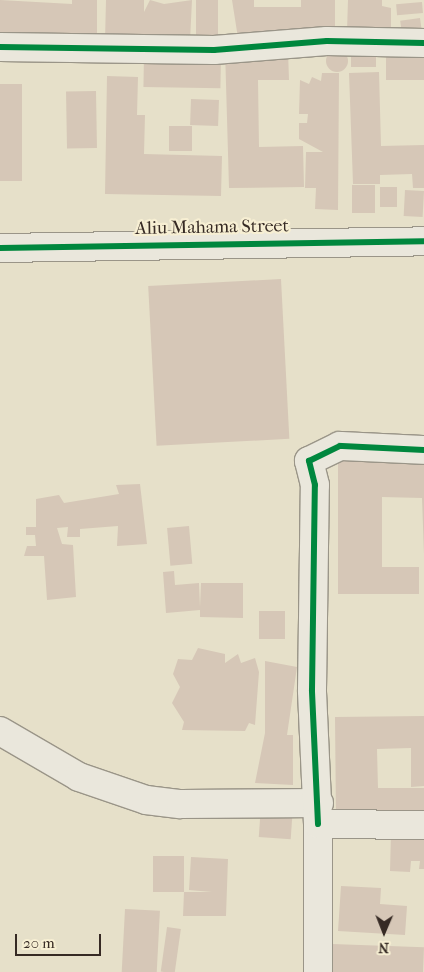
<!DOCTYPE html>
<style>
body{margin:0}
#map{position:relative;width:424px;height:972px;overflow:hidden;background:#e6e0c9;font-family:"IM FELL French Canon",serif}
div>[style]{position:absolute}
.building>*{inset:0;background:#d6c7b7;transform-origin:0 0}
.round{border-radius:50%}
.roads{filter:drop-shadow(1px 0 #9a9588) drop-shadow(-1px 0 #9a9588) drop-shadow(0 1px #9a9588) drop-shadow(0 -1px #9a9588)}
.minor>*{height:28px;margin:-14px;padding:0 14px;transform-origin:14px;border-radius:14px;background:#eae7dc}
.cycleway>*{height:6px;margin:-3px;padding:0 3px;transform-origin:3px;border-radius:3px;background:#00873e}
span{translate:-50% -50%;white-space:nowrap;text-align:center;line-height:1.15;-webkit-text-stroke:4.5px #f7efd3;paint-order:stroke}
.street-label{font-size:18px;color:#362a24}
.north{position:absolute;left:359px;top:907px;width:50px;height:50px;-webkit-text-stroke:4px #f7efd3;paint-order:stroke;rotate:181deg;font-size:14px;font-weight:700;line-height:20px;text-align:center;color:#362a24}
.north::after{content:'';display:block;margin:auto;width:18px;height:22px;background:#362a24;clip-path:polygon(50% 0,100% 100%,50% 72%,0 100%)}
.scale{position:absolute;left:15px;top:934px;width:86px;height:22px;box-sizing:border-box;border:2px solid #362a24;border-top:0;padding-left:6px;font-size:15px;line-height:18px;white-space:nowrap;color:#362a24;-webkit-text-stroke:4px #f7efd3;paint-order:stroke}
</style>
<div id="map">
<div class="building">
<i style="clip-path:polygon(0 0,72px 4px,72px 0,97px 0,97px 37px,0 36px)"></i>
<i style="clip-path:polygon(106px 0,144px 0,144px 12px,150px 0,164px 4px,192px 0,190px 41px,105px 40px)"></i>
<i style="left:196px;top:0;width:22px;height:42px"></i>
<i style="clip-path:polygon(232px 0,254px 0,254px 7px,301px 7px,301px 0,335px 0,335px 31px,238px 38px)"></i>
<i style="clip-path:polygon(348px 0,382px 0,382px 6px,391px 8px,391px 33px,347px 31px)"></i>
<i style="left:422px;top:2px;width:11px;height:26px;rotate:85deg"></i>
<i style="left:420px;top:18px;width:15px;height:20px;rotate:82deg"></i>
<i style="clip-path:polygon(360px 43px,376px 55px,376px 67px,351px 67px,351px 56px,360px 56px)"></i>
<i style="clip-path:polygon(225px 49px,288px 51px,289px 80px,258px 80px,259px 147px,303px 146px,304px 187px,229px 188px)"></i>
<i class="round" style="left:326px;top:50px;width:22px;height:22px"></i>
<i style="left:424px;top:51px;width:29px;height:38px;rotate:90deg"></i>
<i style="left:144px;top:54px;width:77px;height:33px;rotate:1deg"></i>
<i style="clip-path:polygon(379px 72px,381px 146px,424px 145px,424px 188px,413px 188px,412px 174px,380px 175px,380px 184px,353px 184px,349px 73px)"></i>
<i style="clip-path:polygon(322px 73px,339px 73px,338px 210px,315px 209px,316px 188px,305px 188px,306px 152px,323px 152px,299px 139px,299px 123px,307px 123px,308px 114px,299px 114px,300px 80px,309px 84px,312px 77px,321px 81px)"></i>
<i style="clip-path:polygon(107px 76px,138px 77px,137px 115px,145px 115px,144px 154px,222px 156px,221px 196px,105px 194px)"></i>
<i style="left:0;top:84px;width:22px;height:97px"></i>
<i style="left:96px;top:91px;width:57px;height:30px;rotate:89deg"></i>
<i style="left:191px;top:99px;width:28px;height:26px;rotate:2deg"></i>
<i style="left:169px;top:126px;width:23px;height:25px"></i>
<i style="left:375px;top:185px;width:28px;height:23px;rotate:90deg"></i>
<i style="left:380px;top:187px;width:17px;height:20px"></i>
<i style="left:405px;top:190px;width:19px;height:26px;rotate:3deg"></i>
<i style="left:281px;top:279px;width:160px;height:133px;rotate:87deg"></i>
<i style="clip-path:polygon(338px 456px,424px 457px,424px 554px,422px 498px,382px 497px,382px 567px,419px 567px,419px 594px,338px 594px)"></i>
<i style="clip-path:polygon(140px 484px,147px 544px,117px 546px,118px 526px,80px 529px,80px 537px,67px 537px,68px 527px,57px 528px,62px 544px,73px 545px,76px 597px,47px 600px,44px 556px,24px 556px,27px 546px,36px 546px,35px 535px,26px 535px,26px 527px,36px 527px,36px 499px,59px 495px,64px 503px,119px 494px,116px 485px)"></i>
<i style="left:189px;top:526px;width:38px;height:22px;rotate:85deg"></i>
<i style="clip-path:polygon(174px 571px,175px 585px,199px 583px,200px 607px,201px 583px,243px 583px,243px 618px,200px 617px,200px 610px,166px 613px,163px 572px)"></i>
<i style="left:259px;top:611px;width:26px;height:28px"></i>
<i style="clip-path:polygon(198px 648px,225px 654px,225px 663px,238px 654px,241px 663px,255px 658px,259px 672px,255px 725px,249px 723px,245px 731px,182px 730px,184px 722px,172px 703px,180px 687px,173px 674px,178px 659px,192px 660px)"></i>
<i style="clip-path:polygon(265px 661px,297px 667px,287px 735px,293px 735px,293px 785px,255px 783px,265px 733px)"></i>
<i style="clip-path:polygon(424px 716px,424px 786px,411px 787px,411px 748px,377px 749px,378px 788px,424px 788px,424px 817px,336px 818px,335px 717px)"></i>
<i style="left:261px;top:805px;width:32px;height:32px;rotate:4deg"></i>
<i style="clip-path:polygon(391px 833px,424px 833px,424px 869px,419px 869px,420px 861px,411px 861px,410px 872px,390px 871px)"></i>
<i style="left:153px;top:856px;width:31px;height:36px"></i>
<i style="clip-path:polygon(191px 857px,228px 859px,226px 916px,183px 916px,184px 892px,212px 892px,189px 890px)"></i>
<i style="clip-path:polygon(341px 886px,381px 888px,380px 904px,407px 906px,405px 935px,338px 931px)"></i>
<i style="left:125px;top:909px;width:35px;height:63px;rotate:3deg"></i>
<i style="left:167px;top:927px;width:14px;height:45px;rotate:8deg"></i>
<i style="left:332px;top:944px;width:92px;height:28px;rotate:2deg"></i>
</div>
<div class="roads">
<div class="minor">
<i style="left:0;top:47px;width:214px;rotate:0.8deg"></i>
<i style="left:214px;top:50px;width:113px;rotate:-4.6deg"></i>
<i style="left:327px;top:41px;width:97px;rotate:1.2deg"></i>
<i style="left:0;top:248px;width:424px;rotate:-0.9deg"></i>
<i style="left:0;top:731px;width:91px;rotate:30.2deg"></i>
<i style="left:79px;top:777px;width:71px;rotate:18.9deg"></i>
<i style="left:146px;top:800px;width:35px;rotate:7deg"></i>
<i style="left:181px;top:804px;width:138px;rotate:-0.4deg"></i>
<i style="left:318px;top:824px;width:134px;rotate:-92.6deg"></i>
<i style="left:312px;top:690px;width:205px;rotate:-89.2deg"></i>
<i style="left:315px;top:485px;width:25px;rotate:-104deg"></i>
<i style="left:309px;top:461px;width:34px;rotate:-26deg"></i>
<i style="left:340px;top:446px;width:84px;rotate:2.7deg"></i>
<i style="left:318px;top:972px;width:148px;rotate:-90deg"></i>
<i style="left:318px;top:824px;width:106px;rotate:0.5deg"></i>
</div>
</div>
<div class="cycleway">
<i style="left:0;top:47px;width:214px;rotate:0.8deg"></i>
<i style="left:214px;top:50px;width:113px;rotate:-4.6deg"></i>
<i style="left:327px;top:41px;width:97px;rotate:1.2deg"></i>
<i style="left:0;top:248px;width:424px;rotate:-0.9deg"></i>
<i style="left:318px;top:824px;width:134px;rotate:-92.6deg"></i>
<i style="left:312px;top:690px;width:205px;rotate:-89.2deg"></i>
<i style="left:315px;top:485px;width:25px;rotate:-104deg"></i>
<i style="left:309px;top:461px;width:34px;rotate:-26deg"></i>
<i style="left:340px;top:446px;width:84px;rotate:2.7deg"></i>
</div>
<div class="street-label">
<span style="left:212px;top:228px;rotate:-1deg">Aliu Mahama Street</span>
</div>
<div class="north">N</div>
<div class="scale">20 m</div>
</div>
